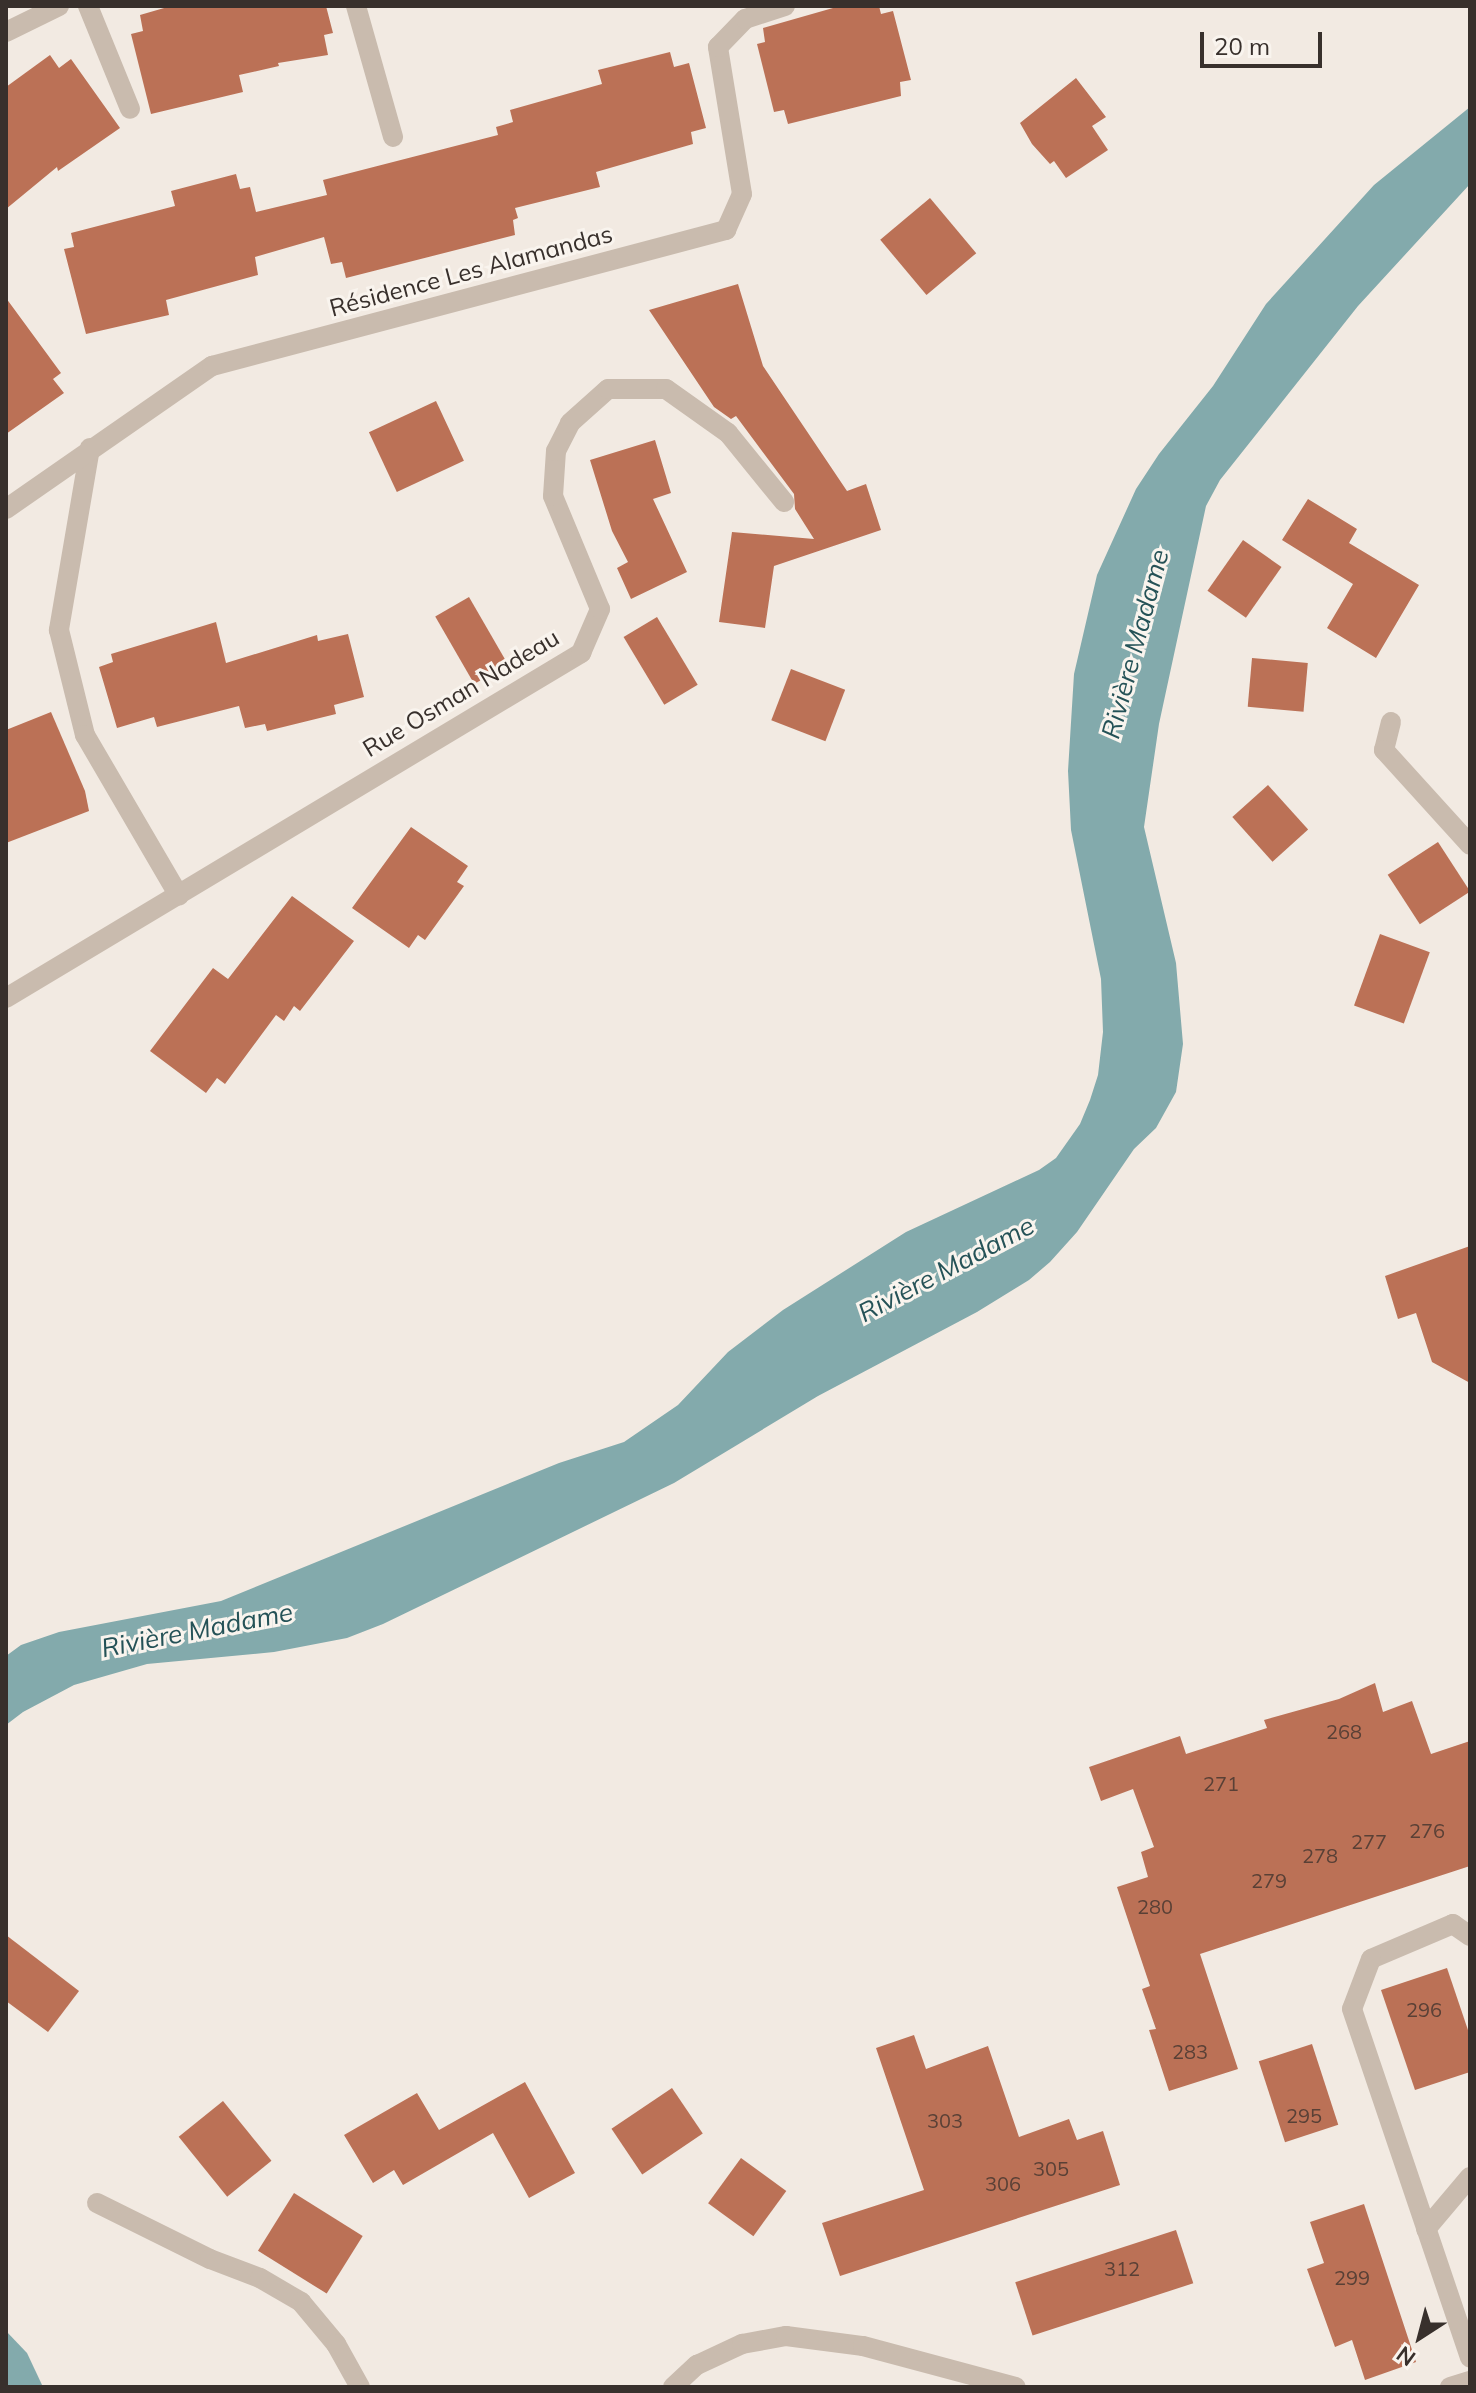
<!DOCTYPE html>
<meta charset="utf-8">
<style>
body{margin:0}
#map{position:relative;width:1476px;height:2393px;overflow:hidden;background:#f2eae2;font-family:Mulish,sans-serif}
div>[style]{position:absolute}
.water>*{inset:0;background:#83aaac}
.building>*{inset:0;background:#bb7156;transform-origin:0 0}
.minor>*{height:20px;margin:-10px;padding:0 10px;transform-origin:10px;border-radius:10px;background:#c9bbae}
span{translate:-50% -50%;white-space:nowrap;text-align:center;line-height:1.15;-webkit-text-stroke:6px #f9f4ee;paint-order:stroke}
.number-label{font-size:20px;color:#594036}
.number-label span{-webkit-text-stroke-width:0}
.street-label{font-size:24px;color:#38302c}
.water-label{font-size:26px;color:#255257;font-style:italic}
.frame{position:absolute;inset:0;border:8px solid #38302c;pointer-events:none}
.north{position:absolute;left:1380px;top:2297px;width:80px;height:80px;-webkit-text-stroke:6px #f9f4ee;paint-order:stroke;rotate:216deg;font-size:22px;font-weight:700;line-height:32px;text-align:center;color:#38302c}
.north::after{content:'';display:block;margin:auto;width:28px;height:36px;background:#38302c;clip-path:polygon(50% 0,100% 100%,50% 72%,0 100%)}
.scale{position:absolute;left:1200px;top:32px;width:122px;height:36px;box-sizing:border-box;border:4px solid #38302c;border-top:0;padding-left:10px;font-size:24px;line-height:28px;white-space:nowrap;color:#38302c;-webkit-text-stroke:6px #f9f4ee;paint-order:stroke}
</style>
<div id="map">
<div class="water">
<i style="clip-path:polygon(1470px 107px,1470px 184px,1358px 306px,1220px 480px,1206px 506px,1159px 724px,1144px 827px,1176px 963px,1183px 1044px,1176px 1092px,1156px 1128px,1134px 1149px,1077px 1232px,1050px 1262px,1029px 1280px,977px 1312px,818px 1396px,674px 1483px,383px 1624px,347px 1638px,274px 1652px,147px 1664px,74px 1685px,23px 1712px,6px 1725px,6px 1656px,21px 1645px,59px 1632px,221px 1601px,559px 1463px,624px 1442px,678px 1405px,728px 1352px,783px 1310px,906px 1232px,1039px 1170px,1056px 1158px,1080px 1124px,1090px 1100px,1098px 1075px,1103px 1032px,1101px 979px,1071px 830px,1068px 771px,1074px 674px,1097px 575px,1136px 489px,1159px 454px,1213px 386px,1266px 304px,1374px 185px)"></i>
<i style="clip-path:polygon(6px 2331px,27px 2353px,43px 2387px,6px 2387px)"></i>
</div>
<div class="building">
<i style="clip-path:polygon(171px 6px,326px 6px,333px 33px,324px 35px,328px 55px,278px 63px,279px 66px,239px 75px,243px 92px,151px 114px,131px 34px,143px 31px,140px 15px)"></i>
<i style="clip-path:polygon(840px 6px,879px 6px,881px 14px,893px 11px,911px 80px,900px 82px,901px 96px,788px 124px,784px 110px,774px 112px,757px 44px,765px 42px,763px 28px)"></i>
<i style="clip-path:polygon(670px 52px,674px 67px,689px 63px,706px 128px,691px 132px,693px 144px,596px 172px,600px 187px,515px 208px,518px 218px,513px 220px,515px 235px,346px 278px,342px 262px,331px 264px,324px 237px,255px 257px,258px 275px,166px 300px,169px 315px,86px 334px,64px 249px,74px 247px,71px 233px,175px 206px,171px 191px,236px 174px,240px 189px,250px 187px,256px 212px,327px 195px,323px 180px,498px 135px,496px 127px,513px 122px,510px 110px,602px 84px,598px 70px)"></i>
<i style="clip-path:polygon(50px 55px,59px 68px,71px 59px,120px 128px,58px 171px,57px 167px,6px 209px,6px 87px)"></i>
<i style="clip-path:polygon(1076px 78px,1106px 117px,1092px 126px,1108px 150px,1066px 178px,1054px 161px,1050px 164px,1032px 144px,1020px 123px)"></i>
<i style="left:930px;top:198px;width:72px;height:65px;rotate:50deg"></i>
<i style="clip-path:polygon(738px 284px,763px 366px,847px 491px,866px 484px,881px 530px,774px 566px,765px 628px,719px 622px,732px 532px,814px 539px,795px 509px,794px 494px,736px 416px,731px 419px,714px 407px,649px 310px)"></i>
<i style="clip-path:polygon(6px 298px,61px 373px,53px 379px,64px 393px,6px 434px)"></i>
<i style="left:436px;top:401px;width:66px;height:74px;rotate:65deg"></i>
<i style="clip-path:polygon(655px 440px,671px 493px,653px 499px,687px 572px,631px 599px,617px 568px,628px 562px,612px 531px,590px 460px)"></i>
<i style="clip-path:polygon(1308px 499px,1357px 529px,1349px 543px,1419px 585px,1376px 658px,1327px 628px,1353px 584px,1282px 540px)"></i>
<i style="left:1243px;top:540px;width:47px;height:62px;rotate:35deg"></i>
<i style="left:469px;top:597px;width:78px;height:39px;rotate:60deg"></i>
<i style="left:657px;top:617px;width:79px;height:39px;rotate:59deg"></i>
<i style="clip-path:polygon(216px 622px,226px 663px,317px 635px,318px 641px,348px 634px,364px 697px,334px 705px,336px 714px,267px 731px,265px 724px,245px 728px,239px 706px,157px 727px,154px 717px,117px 728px,99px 667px,113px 662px,111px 654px)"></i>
<i style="left:1252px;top:658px;width:56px;height:49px;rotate:5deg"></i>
<i style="left:791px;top:669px;width:58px;height:55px;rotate:21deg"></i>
<i style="clip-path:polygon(51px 712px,85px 791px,89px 811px,6px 843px,6px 730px)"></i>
<i style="left:1268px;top:785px;width:60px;height:48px;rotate:48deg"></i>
<i style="clip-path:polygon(411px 827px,468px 866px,457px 882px,464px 886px,425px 940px,418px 935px,409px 948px,352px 908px)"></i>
<i style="left:1438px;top:842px;width:59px;height:60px;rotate:57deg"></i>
<i style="clip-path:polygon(292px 896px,354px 941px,300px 1011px,294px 1006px,284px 1021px,276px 1015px,225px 1084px,217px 1078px,206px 1093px,150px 1051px,213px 968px,228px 979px)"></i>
<i style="left:1380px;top:934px;width:53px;height:76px;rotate:20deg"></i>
<i style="clip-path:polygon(1470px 1246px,1470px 1383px,1432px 1362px,1416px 1313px,1398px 1319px,1385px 1276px)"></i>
<i style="clip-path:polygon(1375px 1683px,1383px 1712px,1412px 1701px,1431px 1754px,1470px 1741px,1470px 1866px,1200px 1954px,1238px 2069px,1169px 2091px,1149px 2030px,1156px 2029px,1142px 1989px,1150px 1986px,1117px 1887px,1148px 1877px,1141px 1852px,1154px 1847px,1133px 1789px,1101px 1801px,1089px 1767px,1180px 1736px,1186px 1754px,1267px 1728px,1264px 1720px,1339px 1699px)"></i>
<i style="clip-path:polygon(6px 1935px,79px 1991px,48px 2032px,6px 2001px)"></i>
<i style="clip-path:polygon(1447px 1968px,1470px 2036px,1470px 2072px,1415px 2090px,1381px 1990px)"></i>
<i style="clip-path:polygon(914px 2035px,926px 2069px,988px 2046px,1019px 2137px,1069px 2119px,1077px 2140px,1103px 2131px,1120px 2185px,840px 2276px,822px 2223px,924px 2190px,876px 2048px)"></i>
<i style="left:1312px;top:2044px;width:85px;height:56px;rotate:72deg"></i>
<i style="clip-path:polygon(525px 2082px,575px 2173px,529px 2198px,493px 2133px,403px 2185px,394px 2170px,373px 2183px,344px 2135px,417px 2093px,439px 2130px)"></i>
<i style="left:672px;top:2088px;width:55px;height:73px;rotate:56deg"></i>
<i style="left:223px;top:2101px;width:77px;height:57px;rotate:51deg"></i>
<i style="left:741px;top:2158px;width:56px;height:56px;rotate:36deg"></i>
<i style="left:294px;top:2193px;width:81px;height:68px;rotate:32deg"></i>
<i style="clip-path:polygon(1364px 2204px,1416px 2362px,1365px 2380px,1352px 2340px,1335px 2347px,1307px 2269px,1324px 2263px,1310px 2222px)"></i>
<i style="left:1176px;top:2230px;width:56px;height:169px;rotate:72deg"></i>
</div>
<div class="minor">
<i style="left:88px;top:6px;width:111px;rotate:67.8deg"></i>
<i style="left:356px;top:6px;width:136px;rotate:74.2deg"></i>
<i style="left:6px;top:32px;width:59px;rotate:-26.1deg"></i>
<i style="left:90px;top:448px;width:185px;rotate:99.7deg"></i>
<i style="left:59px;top:630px;width:108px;rotate:76.1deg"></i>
<i style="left:85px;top:735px;width:186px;rotate:59.7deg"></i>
<i style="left:6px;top:509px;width:251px;rotate:-34.8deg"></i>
<i style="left:212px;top:366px;width:532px;rotate:-14.82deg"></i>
<i style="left:726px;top:230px;width:39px;rotate:-66deg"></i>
<i style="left:742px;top:194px;width:149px;rotate:-99.3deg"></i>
<i style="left:718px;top:47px;width:39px;rotate:-46deg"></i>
<i style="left:745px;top:19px;width:42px;rotate:-18deg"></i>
<i style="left:1391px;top:722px;width:29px;rotate:104deg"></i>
<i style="left:1384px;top:750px;width:128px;rotate:47.8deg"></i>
<i style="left:6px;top:998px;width:671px;rotate:-30.96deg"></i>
<i style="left:581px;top:653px;width:48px;rotate:-66.6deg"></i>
<i style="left:600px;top:609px;width:122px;rotate:-112.6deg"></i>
<i style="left:553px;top:496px;width:45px;rotate:-86.2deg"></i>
<i style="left:556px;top:451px;width:31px;rotate:-63deg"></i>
<i style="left:570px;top:423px;width:51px;rotate:-41.8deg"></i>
<i style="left:608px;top:389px;width:58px"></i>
<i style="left:666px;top:389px;width:76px;rotate:35.4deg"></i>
<i style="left:728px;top:433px;width:89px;rotate:50.9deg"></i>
<i style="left:1470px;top:1936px;width:21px;rotate:-145deg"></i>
<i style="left:1453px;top:1924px;width:89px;rotate:156.9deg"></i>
<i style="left:1371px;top:1959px;width:53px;rotate:110.8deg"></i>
<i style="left:1352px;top:2009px;width:368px;rotate:71.3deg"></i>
<i style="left:97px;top:2203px;width:126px;rotate:26.4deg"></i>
<i style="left:210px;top:2259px;width:53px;rotate:20.8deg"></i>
<i style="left:260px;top:2278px;width:48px;rotate:30.3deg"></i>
<i style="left:301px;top:2302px;width:55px;rotate:50.2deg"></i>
<i style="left:336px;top:2344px;width:49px;rotate:60.8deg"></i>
<i style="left:1426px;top:2229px;width:68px;rotate:-49.8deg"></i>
<i style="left:673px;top:2387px;width:33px;rotate:-43deg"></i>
<i style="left:697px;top:2365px;width:50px;rotate:-25deg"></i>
<i style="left:742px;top:2344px;width:45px;rotate:-10.3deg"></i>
<i style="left:786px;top:2336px;width:78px;rotate:7.4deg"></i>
<i style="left:863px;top:2346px;width:158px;rotate:15deg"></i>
<i style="left:1450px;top:2387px;width:21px;rotate:-17deg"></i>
</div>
<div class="number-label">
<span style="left:1344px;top:1731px">268</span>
<span style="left:1221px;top:1783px">271</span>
<span style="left:1427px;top:1830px">276</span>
<span style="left:1369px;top:1841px">277</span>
<span style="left:1320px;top:1855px">278</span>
<span style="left:1269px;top:1880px">279</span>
<span style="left:1155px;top:1906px">280</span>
<span style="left:1424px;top:2009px">296</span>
<span style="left:1190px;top:2051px">283</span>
<span style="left:1304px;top:2115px">295</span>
<span style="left:945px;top:2120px">303</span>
<span style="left:1051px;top:2168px">305</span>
<span style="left:1003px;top:2183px">306</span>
<span style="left:1122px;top:2268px">312</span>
<span style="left:1352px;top:2277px">299</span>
</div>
<div class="street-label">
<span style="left:471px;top:271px;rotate:-15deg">Résidence Les Alamandas</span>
<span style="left:461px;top:693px;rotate:-31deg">Rue Osman Nadeau</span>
</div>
<div class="water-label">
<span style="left:1135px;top:644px;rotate:-75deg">Rivière Madame</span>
<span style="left:946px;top:1269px;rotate:-28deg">Rivière Madame</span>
<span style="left:197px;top:1630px;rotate:-11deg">Rivière Madame</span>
</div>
<div class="frame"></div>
<div class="north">N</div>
<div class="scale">20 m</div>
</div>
